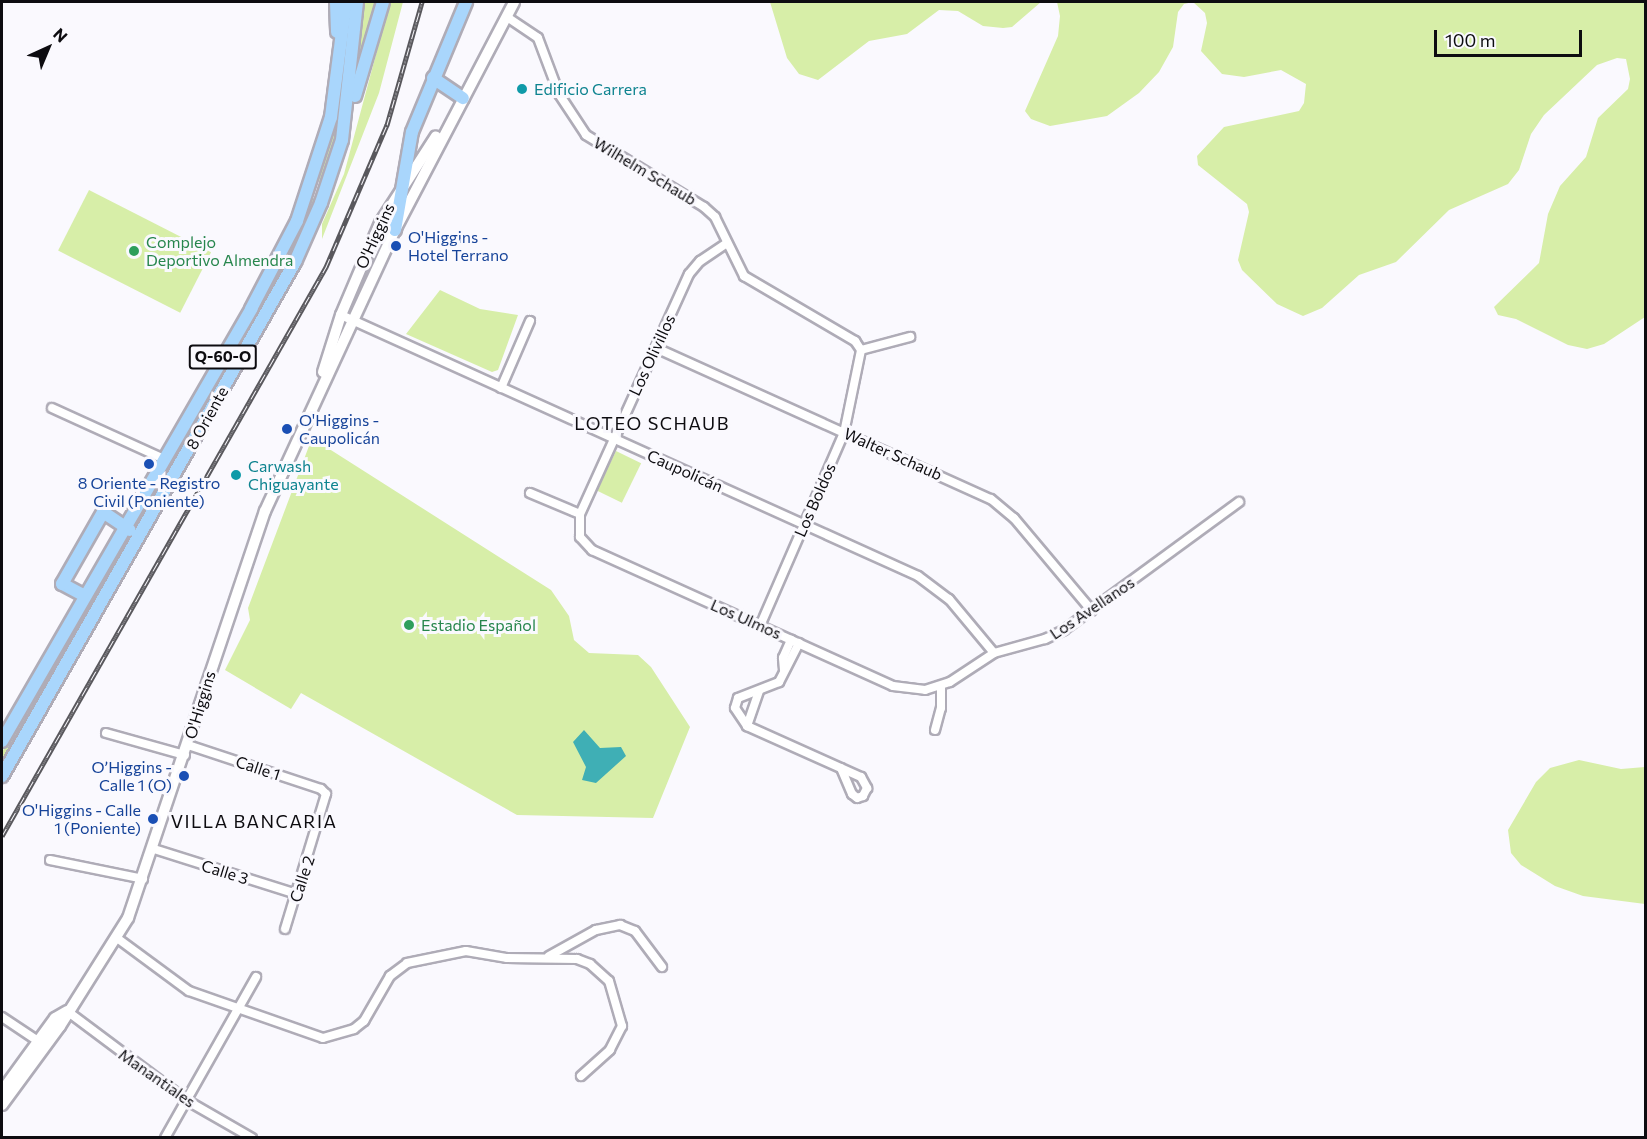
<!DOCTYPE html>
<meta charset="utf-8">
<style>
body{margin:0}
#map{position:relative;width:1647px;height:1139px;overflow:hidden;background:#faf9fe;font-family:Commissioner,sans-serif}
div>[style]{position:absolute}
.green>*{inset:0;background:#d7eea8;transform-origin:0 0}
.water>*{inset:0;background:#3fafb5}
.roads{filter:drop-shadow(2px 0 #afacb7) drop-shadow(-2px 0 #afacb7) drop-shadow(0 2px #afacb7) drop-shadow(0 -2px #afacb7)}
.street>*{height:8px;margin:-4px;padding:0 4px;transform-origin:4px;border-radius:4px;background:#fff}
.secondary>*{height:10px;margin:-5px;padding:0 5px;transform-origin:5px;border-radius:5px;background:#fff}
.primary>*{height:12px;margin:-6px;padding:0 6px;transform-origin:6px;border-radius:6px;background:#a9d6fc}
.rail>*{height:5px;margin-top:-2.5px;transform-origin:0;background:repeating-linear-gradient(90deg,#faf9fe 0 9px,#59585d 0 18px);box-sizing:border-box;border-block:2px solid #59585d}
.dots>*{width:16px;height:16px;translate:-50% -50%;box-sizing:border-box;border:3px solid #faf9fe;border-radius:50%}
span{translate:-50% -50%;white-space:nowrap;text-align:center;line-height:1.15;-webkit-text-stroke:6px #faf9fe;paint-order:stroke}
.shield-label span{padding:2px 4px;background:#faf9fe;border:2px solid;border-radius:4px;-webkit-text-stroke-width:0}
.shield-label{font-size:15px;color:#0d0c10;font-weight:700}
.culture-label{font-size:16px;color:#0d838f}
.left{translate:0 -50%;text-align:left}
.street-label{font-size:16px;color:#0d0c10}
.transit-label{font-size:16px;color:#164399}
.right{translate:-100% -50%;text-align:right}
.leisure-label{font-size:16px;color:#27864d}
.neighbourhood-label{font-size:18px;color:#0d0c10;letter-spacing:1.5px}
.frame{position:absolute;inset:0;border:3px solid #0d0c10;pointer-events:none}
.north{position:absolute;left:18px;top:18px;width:60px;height:60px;-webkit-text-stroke:4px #faf9fe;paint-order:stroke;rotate:44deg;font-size:16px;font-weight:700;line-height:24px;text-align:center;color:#0d0c10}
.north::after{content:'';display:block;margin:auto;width:21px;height:27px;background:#0d0c10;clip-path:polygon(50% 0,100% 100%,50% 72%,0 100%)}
.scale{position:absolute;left:1434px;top:30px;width:148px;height:27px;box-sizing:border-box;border:3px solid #0d0c10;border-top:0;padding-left:8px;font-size:18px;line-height:21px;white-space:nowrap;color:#0d0c10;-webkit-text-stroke:4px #faf9fe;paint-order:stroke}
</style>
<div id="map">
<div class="green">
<i style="clip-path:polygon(362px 2px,378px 2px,360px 57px,360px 28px)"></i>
<i style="clip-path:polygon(390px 2px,403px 2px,379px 93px,322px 239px,322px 224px,344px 174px)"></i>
<i style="clip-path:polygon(770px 2px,1041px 2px,1012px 27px,1003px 28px,983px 26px,958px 11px,939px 10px,907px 34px,869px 41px,818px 80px,799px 74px,787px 58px)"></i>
<i style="clip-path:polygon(1057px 2px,1645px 2px,1645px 317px,1604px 344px,1587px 349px,1568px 345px,1516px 319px,1498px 315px,1494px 307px,1539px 263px,1548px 214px,1560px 186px,1586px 157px,1598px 118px,1628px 89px,1630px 79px,1626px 59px,1617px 58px,1597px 65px,1544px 115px,1531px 134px,1519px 170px,1508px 184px,1449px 210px,1396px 262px,1359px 275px,1322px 308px,1303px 316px,1277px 304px,1242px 270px,1238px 260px,1249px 212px,1247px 204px,1198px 165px,1197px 156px,1224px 127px,1299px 111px,1304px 103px,1306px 84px,1281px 70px,1244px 77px,1222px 74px,1201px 51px,1207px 23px,1205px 13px,1193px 2px,1184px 4px,1178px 12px,1173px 47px,1159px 72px,1139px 93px,1107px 116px,1050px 126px,1031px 119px,1025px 111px,1058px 36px,1060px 16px)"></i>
<i style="clip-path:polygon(344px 70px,342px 110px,321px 189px,319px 181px)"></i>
<i style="left:89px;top:190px;width:137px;height:68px;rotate:27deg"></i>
<i style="clip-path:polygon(313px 198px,318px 201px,315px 210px,277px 283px,138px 527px,134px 524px,242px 336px)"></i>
<i style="clip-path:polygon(440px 290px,480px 309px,518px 315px,498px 370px,492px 372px,406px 334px)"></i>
<i style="clip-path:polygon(312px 438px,551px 590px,569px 616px,574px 640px,589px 653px,638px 655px,651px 667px,690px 727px,653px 818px,517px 815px,301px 693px,291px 709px,225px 670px,250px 620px,248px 608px)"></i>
<i style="left:616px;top:451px;width:28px;height:44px;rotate:26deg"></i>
<i style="clip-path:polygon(122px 542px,77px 630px,2px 762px,2px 752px)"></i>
<i style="clip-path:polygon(1579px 760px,1621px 769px,1645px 767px,1645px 904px,1583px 896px,1555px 886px,1521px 865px,1511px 853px,1508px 830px,1536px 782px,1550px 768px)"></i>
</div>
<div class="water">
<i style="clip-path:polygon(584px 730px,600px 748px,621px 747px,626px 756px,596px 783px,582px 780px,586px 767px,573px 742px)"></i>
</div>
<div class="roads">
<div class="street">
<i style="left:507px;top:17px;width:37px;rotate:34deg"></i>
<i style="left:538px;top:38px;width:60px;rotate:69.4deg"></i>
<i style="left:559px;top:94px;width:49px;rotate:56.6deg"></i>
<i style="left:586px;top:135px;width:138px;rotate:31.4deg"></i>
<i style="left:704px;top:207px;width:15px;rotate:42deg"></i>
<i style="left:715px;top:217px;width:66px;rotate:63.8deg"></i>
<i style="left:744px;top:276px;width:129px;rotate:30.4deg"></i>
<i style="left:855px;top:341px;width:11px;rotate:56deg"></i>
<i style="left:727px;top:243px;width:32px;rotate:146deg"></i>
<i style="left:700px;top:261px;width:17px;rotate:130deg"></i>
<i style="left:689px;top:274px;width:264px;rotate:114.4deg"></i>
<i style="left:580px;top:514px;width:23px;rotate:90deg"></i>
<i style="left:580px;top:537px;width:18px;rotate:47deg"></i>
<i style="left:592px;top:550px;width:330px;rotate:24.3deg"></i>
<i style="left:893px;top:686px;width:32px;rotate:7deg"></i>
<i style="left:925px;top:690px;width:26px;rotate:-18deg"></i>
<i style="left:950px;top:682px;width:53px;rotate:-33.4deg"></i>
<i style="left:994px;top:653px;width:53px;rotate:-15.4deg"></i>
<i style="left:1045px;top:639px;width:21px;rotate:-25deg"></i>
<i style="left:1064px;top:630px;width:217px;rotate:-36.2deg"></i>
<i style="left:341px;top:315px;width:633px;rotate:24.34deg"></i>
<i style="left:918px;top:576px;width:39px;rotate:37deg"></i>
<i style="left:949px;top:599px;width:70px;rotate:50.2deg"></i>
<i style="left:656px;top:348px;width:367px;rotate:24.3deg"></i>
<i style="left:991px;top:499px;width:30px;rotate:40deg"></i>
<i style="left:1014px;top:518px;width:121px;rotate:50deg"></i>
<i style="left:861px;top:350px;width:51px;rotate:-14.9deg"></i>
<i style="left:501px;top:388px;width:73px;rotate:-66.6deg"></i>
<i style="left:52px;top:408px;width:123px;rotate:24.5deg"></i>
<i style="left:530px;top:493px;width:54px;rotate:22.8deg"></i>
<i style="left:760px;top:626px;width:210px;rotate:-66.5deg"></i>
<i style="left:844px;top:433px;width:85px;rotate:-78.4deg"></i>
<i style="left:799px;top:643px;width:44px;rotate:117.1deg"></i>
<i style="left:779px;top:682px;width:44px;rotate:158.7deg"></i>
<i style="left:738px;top:698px;width:10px;rotate:107deg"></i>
<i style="left:735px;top:708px;width:22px;rotate:56deg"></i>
<i style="left:747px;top:726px;width:125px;rotate:24.1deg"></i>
<i style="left:861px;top:777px;width:13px;rotate:61deg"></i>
<i style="left:867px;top:788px;width:9px;rotate:117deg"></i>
<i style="left:863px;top:796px;width:6px;rotate:162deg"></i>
<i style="left:857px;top:798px;width:6px;rotate:-141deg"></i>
<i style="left:852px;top:794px;width:28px;rotate:-113deg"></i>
<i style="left:784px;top:670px;width:12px;rotate:-95deg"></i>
<i style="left:783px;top:658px;width:20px;rotate:-66deg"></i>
<i style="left:747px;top:726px;width:37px;rotate:-71deg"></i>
<i style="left:935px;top:730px;width:23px;rotate:-75deg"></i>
<i style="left:941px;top:708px;width:22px;rotate:-90deg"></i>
<i style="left:106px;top:733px;width:82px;rotate:15.6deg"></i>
<i style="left:188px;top:745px;width:140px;rotate:18.3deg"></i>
<i style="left:321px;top:789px;width:7px;rotate:45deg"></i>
<i style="left:326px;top:794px;width:141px;rotate:106.9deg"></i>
<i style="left:154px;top:849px;width:150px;rotate:17.5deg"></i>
<i style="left:50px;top:860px;width:95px;rotate:11.5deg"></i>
<i style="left:117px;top:938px;width:89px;rotate:36.4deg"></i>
<i style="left:189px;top:991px;width:142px;rotate:19.3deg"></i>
<i style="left:323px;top:1038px;width:32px;rotate:-16deg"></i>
<i style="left:354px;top:1029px;width:13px;rotate:-39deg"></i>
<i style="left:364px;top:1021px;width:52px;rotate:-60deg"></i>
<i style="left:390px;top:976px;width:21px;rotate:-37deg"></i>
<i style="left:407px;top:963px;width:60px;rotate:-11.5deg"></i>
<i style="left:466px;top:951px;width:42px;rotate:9.7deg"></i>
<i style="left:507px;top:958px;width:70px;rotate:0.8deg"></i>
<i style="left:577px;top:959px;width:14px;rotate:21deg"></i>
<i style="left:590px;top:964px;width:25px;rotate:42deg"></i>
<i style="left:609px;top:981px;width:47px;rotate:73.9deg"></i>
<i style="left:622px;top:1026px;width:27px;rotate:117deg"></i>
<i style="left:610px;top:1050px;width:39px;rotate:138deg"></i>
<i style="left:549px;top:956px;width:54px;rotate:-29deg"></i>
<i style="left:596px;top:930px;width:25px;rotate:-12deg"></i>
<i style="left:620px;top:925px;width:16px;rotate:22deg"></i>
<i style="left:635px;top:931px;width:45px;rotate:53.1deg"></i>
<i style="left:67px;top:1011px;width:149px;rotate:36.8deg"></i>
<i style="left:186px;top:1100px;width:76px;rotate:29.9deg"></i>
<i style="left:2px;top:1017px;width:43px;rotate:33.7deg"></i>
<i style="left:165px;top:1138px;width:185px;rotate:-60.5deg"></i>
</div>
<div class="secondary">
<i style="left:323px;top:372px;width:60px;rotate:-72.5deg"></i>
<i style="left:341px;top:315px;width:100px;rotate:-67deg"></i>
<i style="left:380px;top:223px;width:103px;rotate:-57.2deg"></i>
<i style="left:2px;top:1091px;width:90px;rotate:-54deg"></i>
<i style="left:55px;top:1018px;width:14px;rotate:-30deg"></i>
<i style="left:2px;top:1105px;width:98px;rotate:-53.7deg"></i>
<i style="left:60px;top:1026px;width:128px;rotate:-57.8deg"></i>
<i style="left:128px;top:918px;width:429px;rotate:-71.4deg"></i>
<i style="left:265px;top:511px;width:310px;rotate:-65.2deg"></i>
<i style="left:395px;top:230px;width:257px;rotate:-62.4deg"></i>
</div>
<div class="primary">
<i style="left:336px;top:2px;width:30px;rotate:88deg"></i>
<i style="left:433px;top:78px;width:36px;rotate:34deg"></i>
<i style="left:355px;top:96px;width:98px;rotate:-73.4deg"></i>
<i style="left:395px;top:230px;width:99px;rotate:-80.2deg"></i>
<i style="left:412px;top:132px;width:141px;rotate:-67.4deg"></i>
<i style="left:85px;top:596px;width:26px;rotate:-152deg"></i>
<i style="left:62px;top:584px;width:83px;rotate:-60.3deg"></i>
<i style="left:103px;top:512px;width:32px;rotate:34deg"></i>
<i style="left:2px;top:741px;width:499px;rotate:-60deg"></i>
<i style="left:251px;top:309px;width:99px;rotate:-62.4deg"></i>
<i style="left:297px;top:221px;width:109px;rotate:-71.9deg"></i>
<i style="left:331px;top:117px;width:116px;rotate:-82.6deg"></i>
<i style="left:2px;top:776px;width:592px;rotate:-60.32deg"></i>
<i style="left:295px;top:262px;width:64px;rotate:-66.2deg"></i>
<i style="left:321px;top:203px;width:66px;rotate:-71.6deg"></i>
<i style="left:342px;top:140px;width:139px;rotate:-83.8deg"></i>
</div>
</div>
<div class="rail">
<i style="left:2px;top:836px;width:655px;rotate:-60.34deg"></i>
<i style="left:326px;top:267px;width:155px;rotate:-66.8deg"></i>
<i style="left:387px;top:125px;width:128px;rotate:-74.1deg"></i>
</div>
<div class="dots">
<i style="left:522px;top:89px;background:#0f9aa8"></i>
<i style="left:396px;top:246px;background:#1a4fb4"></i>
<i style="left:134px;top:251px;background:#2e9e5b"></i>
<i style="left:287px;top:429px;background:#1a4fb4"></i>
<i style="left:149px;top:464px;background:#1a4fb4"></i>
<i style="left:236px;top:475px;background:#0f9aa8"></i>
<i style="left:409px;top:625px;background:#2e9e5b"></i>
<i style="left:184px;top:776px;background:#1a4fb4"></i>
<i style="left:153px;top:819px;background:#1a4fb4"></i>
</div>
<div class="shield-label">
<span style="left:223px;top:357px">Q-60-O</span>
</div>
<div class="culture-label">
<span class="left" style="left:534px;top:89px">Edificio Carrera</span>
<span class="left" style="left:248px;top:475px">Carwash<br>Chiguayante</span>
</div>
<div class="street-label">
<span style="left:645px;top:171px;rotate:31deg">Wilhelm Schaub</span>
<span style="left:375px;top:236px;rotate:-65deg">O'Higgins</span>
<span style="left:652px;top:355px;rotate:-65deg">Los Olivillos</span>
<span style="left:207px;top:418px;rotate:-61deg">8 Oriente</span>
<span style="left:893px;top:454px;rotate:24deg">Walter Schaub</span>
<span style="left:685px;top:471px;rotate:24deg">Caupolicán</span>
<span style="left:815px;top:500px;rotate:-66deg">Los Boldos</span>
<span style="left:1092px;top:608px;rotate:-34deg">Los Avellanos</span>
<span style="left:746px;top:619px;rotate:24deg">Los Ulmos</span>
<span style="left:200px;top:705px;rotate:-73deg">O'Higgins</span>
<span style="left:258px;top:768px;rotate:18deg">Calle 1</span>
<span style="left:225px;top:872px;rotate:17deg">Calle 3</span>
<span style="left:302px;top:879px;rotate:-72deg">Calle 2</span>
<span style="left:157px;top:1078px;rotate:35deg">Manantiales</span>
</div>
<div class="transit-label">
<span class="left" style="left:408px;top:246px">O'Higgins -<br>Hotel Terrano</span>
<span class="left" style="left:299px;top:429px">O'Higgins -<br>Caupolicán</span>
<span style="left:149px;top:492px">8 Oriente - Registro<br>Civil (Poniente)</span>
<span class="right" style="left:172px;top:776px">O’Higgins -<br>Calle 1 (O)</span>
<span class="right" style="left:141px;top:819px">O'Higgins - Calle<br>1 (Poniente)</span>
</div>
<div class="leisure-label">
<span class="left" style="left:146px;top:251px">Complejo<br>Deportivo Almendra</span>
<span class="left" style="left:421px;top:625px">Estadio Español</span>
</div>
<div class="neighbourhood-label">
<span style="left:652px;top:423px">LOTEO SCHAUB</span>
<span style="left:254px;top:821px">VILLA BANCARIA</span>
</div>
<div class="frame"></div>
<div class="north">N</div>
<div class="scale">100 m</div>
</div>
